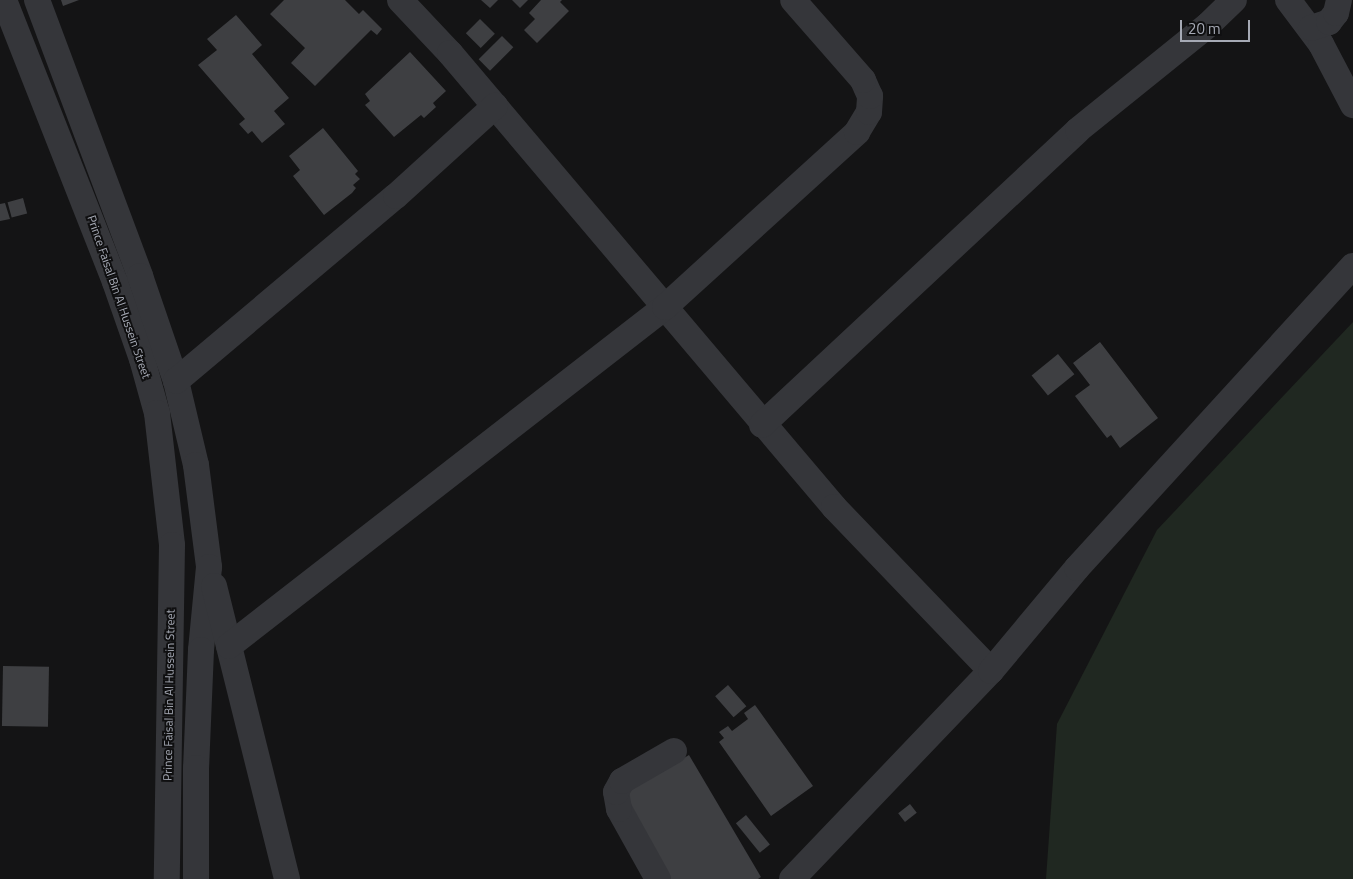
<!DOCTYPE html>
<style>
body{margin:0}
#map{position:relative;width:1353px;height:879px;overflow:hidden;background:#141415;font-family:"Titillium Web",sans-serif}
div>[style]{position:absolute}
.green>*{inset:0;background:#202821}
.building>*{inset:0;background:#3e3f42;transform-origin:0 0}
.minor>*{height:26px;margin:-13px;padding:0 13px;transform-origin:13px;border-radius:13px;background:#35363a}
span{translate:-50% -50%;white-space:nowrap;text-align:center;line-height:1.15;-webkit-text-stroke:4px #0f0f10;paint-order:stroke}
.street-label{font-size:12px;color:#a6aab5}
.scale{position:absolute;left:1180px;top:20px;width:70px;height:22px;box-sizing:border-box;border:2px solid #a6aab5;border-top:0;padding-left:6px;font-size:15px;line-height:18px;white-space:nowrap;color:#a6aab5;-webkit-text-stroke:4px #0f0f10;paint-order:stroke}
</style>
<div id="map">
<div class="green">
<i style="clip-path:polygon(1353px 322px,1353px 879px,1046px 879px,1057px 724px,1157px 530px)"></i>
</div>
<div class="building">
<i style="clip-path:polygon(61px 0,79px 0,63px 6px)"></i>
<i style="clip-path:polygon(284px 0,345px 0,359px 14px,363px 10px,382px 29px,377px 35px,371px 30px,315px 86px,291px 63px,305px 48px,270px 14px)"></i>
<i style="clip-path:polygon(481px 0,498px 0,490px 8px)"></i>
<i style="clip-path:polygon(512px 0,528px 0,520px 8px)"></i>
<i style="clip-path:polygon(541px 0,562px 0,560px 2px,569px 11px,537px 43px,524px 30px,535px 19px,529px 13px)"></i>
<i style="clip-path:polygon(236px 15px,262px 45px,252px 54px,289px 98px,274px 111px,285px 124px,262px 143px,252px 131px,248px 134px,239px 124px,245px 119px,198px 65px,217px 50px,207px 39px)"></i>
<i style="left:480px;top:19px;width:21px;height:20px;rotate:45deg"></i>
<i style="left:502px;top:36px;width:16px;height:33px;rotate:45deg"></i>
<i style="clip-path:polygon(410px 52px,446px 91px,433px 103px,436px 107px,424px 118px,421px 115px,394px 137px,365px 105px,370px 101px,365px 94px)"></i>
<i style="clip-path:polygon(323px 128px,358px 171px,355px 174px,360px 179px,353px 185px,356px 188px,352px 193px,324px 215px,293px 176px,300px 170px,289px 156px)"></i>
<i style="left:23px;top:198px;width:16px;height:16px;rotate:75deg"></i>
<i style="clip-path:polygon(5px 203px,10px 219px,0 221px,0 204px)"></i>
<i style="clip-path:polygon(1100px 342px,1158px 418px,1120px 448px,1111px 435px,1107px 438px,1075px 396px,1090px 385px,1073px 363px)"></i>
<i style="left:1058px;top:354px;width:26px;height:34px;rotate:51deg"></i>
<i style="left:3px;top:666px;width:46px;height:60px;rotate:1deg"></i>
<i style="left:728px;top:685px;width:28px;height:17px;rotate:49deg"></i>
<i style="clip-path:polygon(755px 705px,813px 786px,771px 816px,719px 742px,724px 738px,719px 732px,728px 726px,732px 731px,748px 719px,744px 713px)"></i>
<i style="clip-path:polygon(689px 755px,761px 877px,758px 879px,671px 879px,622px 794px)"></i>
<i style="left:910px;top:804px;width:11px;height:15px;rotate:52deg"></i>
<i style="left:746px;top:815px;width:38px;height:13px;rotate:51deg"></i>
</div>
<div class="minor">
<i style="left:4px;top:0;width:303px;rotate:68.5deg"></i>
<i style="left:115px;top:282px;width:82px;rotate:70.7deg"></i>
<i style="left:142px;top:359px;width:56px;rotate:74.5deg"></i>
<i style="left:157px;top:413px;width:133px;rotate:83.5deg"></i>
<i style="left:172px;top:545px;width:334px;rotate:90.9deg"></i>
<i style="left:37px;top:0;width:295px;rotate:69.5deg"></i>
<i style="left:140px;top:276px;width:111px;rotate:71.1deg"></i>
<i style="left:176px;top:381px;width:86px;rotate:76.6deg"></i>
<i style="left:196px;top:465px;width:103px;rotate:82.7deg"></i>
<i style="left:209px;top:567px;width:83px;rotate:95.5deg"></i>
<i style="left:201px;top:650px;width:118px;rotate:92.4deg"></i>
<i style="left:196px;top:768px;width:111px;rotate:90deg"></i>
<i style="left:400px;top:0;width:73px;rotate:46.7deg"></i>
<i style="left:450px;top:53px;width:595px;rotate:49.77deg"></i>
<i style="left:834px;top:507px;width:227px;rotate:46.2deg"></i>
<i style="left:1288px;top:0;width:55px;rotate:53.1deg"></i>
<i style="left:1321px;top:44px;width:69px;rotate:62.3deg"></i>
<i style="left:1311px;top:28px;width:19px;rotate:-18deg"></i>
<i style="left:1329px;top:22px;width:11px;rotate:-52deg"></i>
<i style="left:1336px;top:13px;width:13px;rotate:-77deg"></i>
<i style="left:176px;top:381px;width:287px;rotate:-40.1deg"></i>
<i style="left:396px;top:196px;width:134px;rotate:-42.3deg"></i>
<i style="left:762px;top:425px;width:432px;rotate:-43deg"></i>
<i style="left:1078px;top:130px;width:167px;rotate:-38.9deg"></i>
<i style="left:1208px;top:25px;width:36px;rotate:-44deg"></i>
<i style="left:214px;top:586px;width:302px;rotate:76deg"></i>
<i style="left:229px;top:646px;width:552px;rotate:-37.87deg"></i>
<i style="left:665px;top:307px;width:260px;rotate:-42.3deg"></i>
<i style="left:857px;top:132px;width:23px;rotate:-59deg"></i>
<i style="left:869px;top:112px;width:16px;rotate:-86deg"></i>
<i style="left:870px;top:96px;width:17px;rotate:-114deg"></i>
<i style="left:863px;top:80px;width:106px;rotate:-131.2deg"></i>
<i style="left:658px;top:879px;width:80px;rotate:-119.1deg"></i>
<i style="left:619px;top:809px;width:17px;rotate:-100deg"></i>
<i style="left:616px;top:792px;width:13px;rotate:-61deg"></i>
<i style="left:622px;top:781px;width:60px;rotate:-30deg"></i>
<i style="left:792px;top:879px;width:288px;rotate:-46.3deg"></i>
<i style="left:991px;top:671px;width:134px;rotate:-50.1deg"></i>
<i style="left:1077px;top:568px;width:409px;rotate:-47.6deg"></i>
</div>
<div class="street-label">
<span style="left:119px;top:297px;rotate:71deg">Prince Faisal Bin Al Hussein Street</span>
<span style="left:169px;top:695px;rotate:-89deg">Prince Faisal Bin Al Hussein Street</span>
</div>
<div class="scale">20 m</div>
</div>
